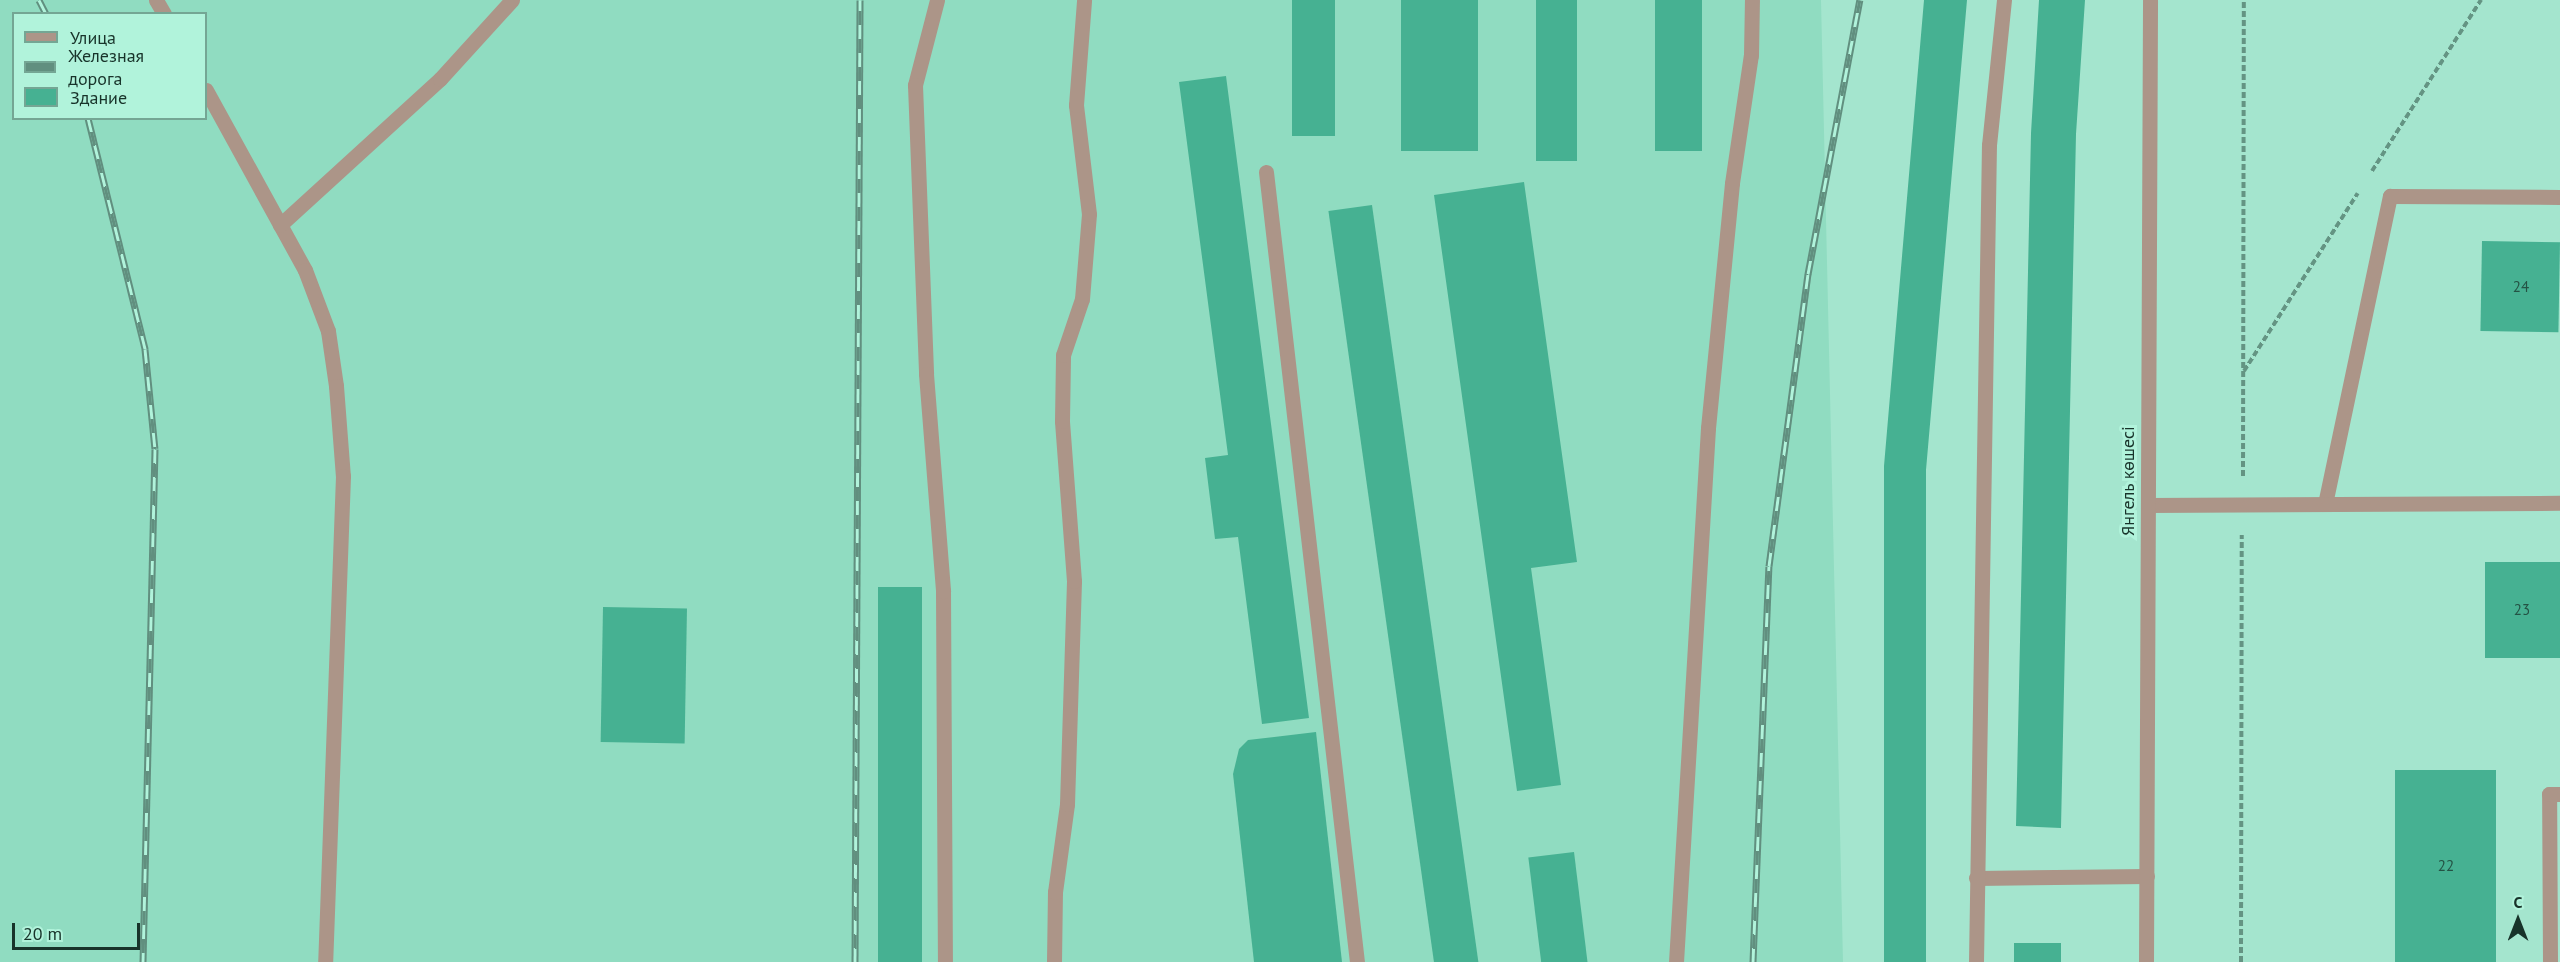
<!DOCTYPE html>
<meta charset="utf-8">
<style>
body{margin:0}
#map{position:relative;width:2560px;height:962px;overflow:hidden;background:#a4e5ce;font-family:"PT Sans",sans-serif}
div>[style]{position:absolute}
.built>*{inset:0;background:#90dcc1}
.building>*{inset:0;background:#46b192;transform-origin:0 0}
.path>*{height:4px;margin-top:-2px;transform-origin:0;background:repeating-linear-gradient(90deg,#649483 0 6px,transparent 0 9px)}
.service>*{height:15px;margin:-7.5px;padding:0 7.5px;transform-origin:7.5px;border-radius:7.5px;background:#ac9588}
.minor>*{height:15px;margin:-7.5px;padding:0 7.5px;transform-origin:7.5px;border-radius:7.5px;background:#ac9588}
.tertiary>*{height:15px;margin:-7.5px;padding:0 7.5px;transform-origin:7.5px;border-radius:7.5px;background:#ac9588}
.rail>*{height:7px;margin-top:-3.5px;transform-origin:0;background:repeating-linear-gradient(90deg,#b1f3db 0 14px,#618f7f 0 28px);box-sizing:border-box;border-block:2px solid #618f7f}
span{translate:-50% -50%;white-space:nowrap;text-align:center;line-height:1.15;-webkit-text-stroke:6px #b1f3db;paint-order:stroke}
.number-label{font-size:15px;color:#245244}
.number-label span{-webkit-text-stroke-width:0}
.street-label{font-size:18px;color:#18332a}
.legend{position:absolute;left:12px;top:12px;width:195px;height:108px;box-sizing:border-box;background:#b1f3db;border:2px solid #74a694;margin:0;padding:8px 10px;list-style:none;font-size:18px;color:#18332a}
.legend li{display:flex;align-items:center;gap:12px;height:30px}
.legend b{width:30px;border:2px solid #74a694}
.north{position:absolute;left:2488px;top:890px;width:60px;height:60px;-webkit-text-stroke:4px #b1f3db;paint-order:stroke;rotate:0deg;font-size:16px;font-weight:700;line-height:24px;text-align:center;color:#18332a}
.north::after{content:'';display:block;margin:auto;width:21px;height:27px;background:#18332a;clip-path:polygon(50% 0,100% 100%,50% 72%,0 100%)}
.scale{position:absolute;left:12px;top:923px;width:128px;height:27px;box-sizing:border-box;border:3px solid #18332a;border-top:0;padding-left:8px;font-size:18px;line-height:21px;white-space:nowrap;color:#18332a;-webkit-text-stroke:4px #b1f3db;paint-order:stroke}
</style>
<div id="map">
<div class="built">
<i style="clip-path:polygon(evenodd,0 0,1821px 0,1843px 962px,0 962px,0 0,14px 14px,206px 14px,206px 118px,14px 118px,14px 14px)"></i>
</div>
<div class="building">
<i style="left:1292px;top:0;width:43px;height:136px"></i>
<i style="left:1401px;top:0;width:77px;height:151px"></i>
<i style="left:1536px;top:0;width:41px;height:161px"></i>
<i style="left:1655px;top:0;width:47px;height:151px"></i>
<i style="clip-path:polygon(1924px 0,1967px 0,1926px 470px,1926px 962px,1884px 962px,1884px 466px)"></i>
<i style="clip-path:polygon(2039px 0,2085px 0,2076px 134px,2061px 828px,2016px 826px,2031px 133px)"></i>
<i style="clip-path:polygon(1226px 76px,1309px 718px,1262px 724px,1238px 537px,1215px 539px,1205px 458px,1228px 455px,1179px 82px)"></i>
<i style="clip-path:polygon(1524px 182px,1577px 562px,1531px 568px,1561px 785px,1517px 791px,1434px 195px)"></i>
<i style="left:1372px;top:205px;width:765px;height:44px;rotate:82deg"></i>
<i style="left:2482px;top:241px;width:78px;height:90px;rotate:1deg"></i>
<i style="left:2485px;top:562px;width:75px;height:96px"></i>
<i style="left:878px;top:587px;width:44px;height:375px"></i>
<i style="left:603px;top:607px;width:84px;height:135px;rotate:1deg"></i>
<i style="clip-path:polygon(1316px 732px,1342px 962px,1254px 962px,1233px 774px,1239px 749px,1248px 740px)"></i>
<i style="left:2395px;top:770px;width:101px;height:192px"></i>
<i style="left:1574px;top:852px;width:111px;height:46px;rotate:83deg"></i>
<i style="left:2014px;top:943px;width:47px;height:19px"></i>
</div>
<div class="path">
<i style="left:2372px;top:171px;width:203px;rotate:-57.5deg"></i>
<i style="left:2244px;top:371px;width:211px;rotate:-57.4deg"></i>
<i style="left:2243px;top:476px;width:476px;rotate:-89.9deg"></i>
<i style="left:2241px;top:962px;width:427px;rotate:-89.9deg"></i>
</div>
<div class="service">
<i style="left:156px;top:0;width:16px;rotate:60deg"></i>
<i style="left:206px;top:90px;width:205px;rotate:61.2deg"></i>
<i style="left:305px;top:270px;width:65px;rotate:69.3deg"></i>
<i style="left:328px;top:331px;width:56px;rotate:81.7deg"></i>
<i style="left:336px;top:386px;width:90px;rotate:85.6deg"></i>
<i style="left:343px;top:476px;width:486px;rotate:92.1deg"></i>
<i style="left:1266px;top:172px;width:795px;rotate:83.43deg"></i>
<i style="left:943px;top:591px;width:371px;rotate:89.7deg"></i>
<i style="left:1976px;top:878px;width:171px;rotate:-0.7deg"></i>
<i style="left:1976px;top:962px;width:817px;rotate:-89.09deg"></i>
<i style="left:1989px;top:145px;width:146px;rotate:-84.1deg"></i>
</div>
<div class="minor">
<i style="left:937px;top:0;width:88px;rotate:104.5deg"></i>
<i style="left:915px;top:85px;width:289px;rotate:87.8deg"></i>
<i style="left:926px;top:374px;width:218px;rotate:85.5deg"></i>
<i style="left:280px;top:225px;width:217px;rotate:-42.4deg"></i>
<i style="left:440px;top:79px;width:107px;rotate:-47.7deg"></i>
<i style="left:2325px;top:504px;width:315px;rotate:-78.1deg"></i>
<i style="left:2390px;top:196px;width:170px;rotate:0.3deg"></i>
<i style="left:2148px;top:505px;width:412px;rotate:-0.3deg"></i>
<i style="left:1054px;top:962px;width:70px;rotate:-89.2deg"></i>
<i style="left:1055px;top:892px;width:89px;rotate:-82.2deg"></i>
<i style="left:1067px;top:804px;width:223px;rotate:-88.2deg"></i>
<i style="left:1074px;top:581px;width:160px;rotate:-94.3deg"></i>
<i style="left:1062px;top:421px;width:66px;rotate:-89.1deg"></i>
<i style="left:1063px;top:355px;width:59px;rotate:-71.3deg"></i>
<i style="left:1082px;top:299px;width:85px;rotate:-85.3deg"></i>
<i style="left:1089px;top:214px;width:110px;rotate:-96.8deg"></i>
<i style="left:1076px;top:105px;width:105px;rotate:-85.6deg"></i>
<i style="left:1676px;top:962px;width:535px;rotate:-86.57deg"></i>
<i style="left:1708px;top:428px;width:246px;rotate:-84.4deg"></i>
<i style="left:1732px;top:183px;width:129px;rotate:-81.6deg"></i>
<i style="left:1751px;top:55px;width:55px;rotate:-89deg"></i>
<i style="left:2550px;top:962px;width:168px;rotate:-90.3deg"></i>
<i style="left:2549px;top:794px;width:11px"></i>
</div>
<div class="tertiary">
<i style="left:2146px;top:962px;width:962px;rotate:-89.76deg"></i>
</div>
<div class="rail">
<i style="left:39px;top:0;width:16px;rotate:63deg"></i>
<i style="left:88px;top:118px;width:238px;rotate:76.1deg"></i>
<i style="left:145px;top:349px;width:100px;rotate:84.3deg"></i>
<i style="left:155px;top:449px;width:513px;rotate:91.34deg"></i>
<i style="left:855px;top:962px;width:962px;rotate:-89.7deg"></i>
<i style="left:1753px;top:962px;width:396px;rotate:-87.7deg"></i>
<i style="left:1769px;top:566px;width:295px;rotate:-82.4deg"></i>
<i style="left:1808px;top:274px;width:279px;rotate:-79.3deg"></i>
</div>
<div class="number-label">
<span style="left:2521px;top:287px">24</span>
<span style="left:2522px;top:610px">23</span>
<span style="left:2446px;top:866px">22</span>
</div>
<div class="street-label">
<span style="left:2128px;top:481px;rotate:-90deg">Янгель көшесі</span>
</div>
<ul class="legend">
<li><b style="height:8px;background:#ac9588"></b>Улица</li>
<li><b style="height:8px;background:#618f7f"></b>Железная дорога</li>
<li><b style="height:16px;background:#46b192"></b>Здание</li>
</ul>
<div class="north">С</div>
<div class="scale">20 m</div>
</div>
